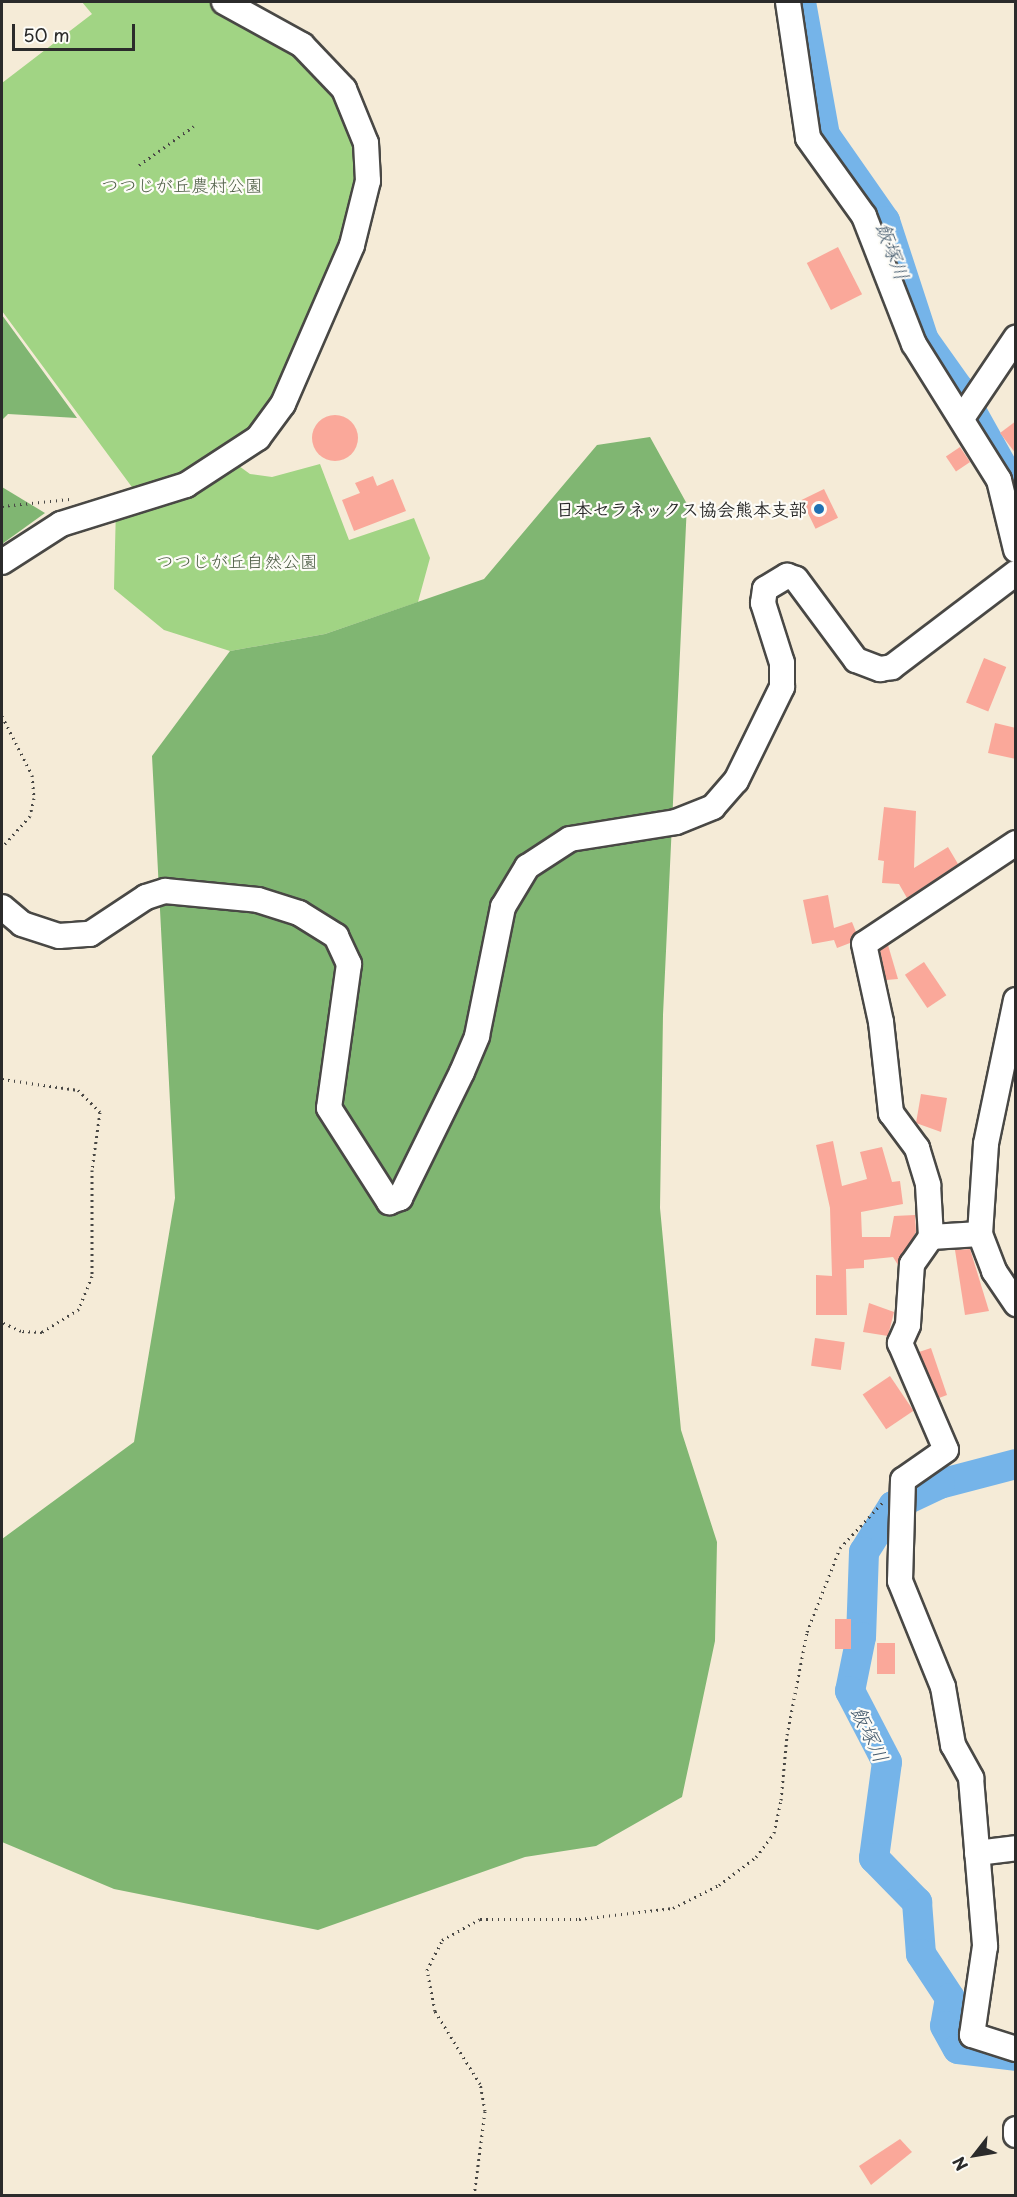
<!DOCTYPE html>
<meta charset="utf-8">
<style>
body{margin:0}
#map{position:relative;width:1017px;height:2197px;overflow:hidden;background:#f5ebd7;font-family:"Playpen Sans","Klee One",sans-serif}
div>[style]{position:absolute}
.green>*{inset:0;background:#a1d484}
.forest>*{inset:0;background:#80b672}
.river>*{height:30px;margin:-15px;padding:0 15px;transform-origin:15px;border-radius:15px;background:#75b4e9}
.building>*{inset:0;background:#faa89a;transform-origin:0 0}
.round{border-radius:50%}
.path>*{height:3px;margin-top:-1.5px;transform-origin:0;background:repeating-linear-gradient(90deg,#494845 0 1.5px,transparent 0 6px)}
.roads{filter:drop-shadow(2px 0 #494845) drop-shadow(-2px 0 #494845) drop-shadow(0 2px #494845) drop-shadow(0 -2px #494845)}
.minor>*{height:24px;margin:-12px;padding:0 12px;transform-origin:12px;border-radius:12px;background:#fff}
.dots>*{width:16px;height:16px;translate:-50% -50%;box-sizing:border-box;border:3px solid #fdfcf7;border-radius:50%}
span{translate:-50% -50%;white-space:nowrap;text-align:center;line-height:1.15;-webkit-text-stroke:4.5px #fdfcf7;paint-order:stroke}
.park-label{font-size:18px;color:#4e5e46}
.poi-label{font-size:18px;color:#2b2b2b;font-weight:700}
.right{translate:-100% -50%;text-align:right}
.water-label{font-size:20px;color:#455b6e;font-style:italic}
.frame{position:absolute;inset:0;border:3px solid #2b2b2b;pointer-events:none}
.north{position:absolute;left:945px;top:2125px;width:60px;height:60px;-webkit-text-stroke:4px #fdfcf7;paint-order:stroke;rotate:239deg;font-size:16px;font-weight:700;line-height:24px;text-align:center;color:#2b2b2b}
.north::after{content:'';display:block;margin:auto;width:21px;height:27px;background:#2b2b2b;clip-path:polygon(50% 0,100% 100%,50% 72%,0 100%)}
.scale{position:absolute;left:12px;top:24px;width:123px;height:27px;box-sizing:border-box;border:3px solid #2b2b2b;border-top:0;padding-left:8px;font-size:18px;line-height:21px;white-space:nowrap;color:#2b2b2b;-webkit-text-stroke:4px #fdfcf7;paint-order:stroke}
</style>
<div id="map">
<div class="green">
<i style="clip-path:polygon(82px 2px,224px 2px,327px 68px,368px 181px,283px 404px,232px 461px,250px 474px,272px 477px,320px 464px,349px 540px,414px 518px,430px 558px,418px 602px,325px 634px,230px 651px,164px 630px,114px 589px,116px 506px,140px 498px,2px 311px,2px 83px,92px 14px)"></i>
</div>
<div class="forest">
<i style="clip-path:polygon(2px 315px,77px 418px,8px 414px,2px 420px)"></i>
<i style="clip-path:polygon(650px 437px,687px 504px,663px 1015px,660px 1208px,681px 1430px,717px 1542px,715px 1641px,682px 1797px,596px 1846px,525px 1857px,318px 1930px,114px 1889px,2px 1842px,2px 1539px,134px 1442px,175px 1198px,152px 756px,230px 651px,325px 634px,484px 579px,597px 445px)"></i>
<i style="clip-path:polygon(2px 487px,45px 513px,2px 544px)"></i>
</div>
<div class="river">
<i style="left:801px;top:2px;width:135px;rotate:79.8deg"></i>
<i style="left:825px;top:135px;width:105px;rotate:55.1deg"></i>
<i style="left:885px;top:221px;width:125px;rotate:71.9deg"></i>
<i style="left:924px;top:340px;width:60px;rotate:54.5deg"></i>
<i style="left:959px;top:389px;width:117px;rotate:60.8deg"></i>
<i style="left:1016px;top:1464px;width:79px;rotate:165.3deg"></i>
<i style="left:940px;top:1484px;width:52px;rotate:154.9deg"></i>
<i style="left:893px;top:1506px;width:54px;rotate:122.2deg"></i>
<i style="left:864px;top:1552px;width:85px;rotate:92deg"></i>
<i style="left:861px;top:1637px;width:55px;rotate:101.5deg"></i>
<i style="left:850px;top:1691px;width:80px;rotate:62.5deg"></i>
<i style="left:887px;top:1762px;width:97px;rotate:97.7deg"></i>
<i style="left:874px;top:1858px;width:62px;rotate:45.7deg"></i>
<i style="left:917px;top:1902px;width:52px;rotate:85.6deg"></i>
<i style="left:921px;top:1954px;width:53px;rotate:56.6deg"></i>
<i style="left:950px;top:1998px;width:28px;rotate:100deg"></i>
<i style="left:945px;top:2026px;width:26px;rotate:61deg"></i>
<i style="left:958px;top:2049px;width:58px;rotate:6.9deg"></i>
</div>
<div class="building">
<i style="left:838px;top:247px;width:53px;height:35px;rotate:63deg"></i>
<i class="round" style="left:312px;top:415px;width:46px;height:46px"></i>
<i style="clip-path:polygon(1016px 421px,1016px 454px,1000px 433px)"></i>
<i style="left:960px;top:447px;width:18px;height:17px;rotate:56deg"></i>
<i style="clip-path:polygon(373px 476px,377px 486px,393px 479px,406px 511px,354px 531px,342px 500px,360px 493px,355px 483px)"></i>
<i style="left:824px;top:489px;width:32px;height:25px;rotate:64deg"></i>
<i style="left:984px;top:658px;width:24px;height:48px;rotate:22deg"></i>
<i style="clip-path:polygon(995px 723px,1016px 728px,1016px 759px,988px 753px)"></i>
<i style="clip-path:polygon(884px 807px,916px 811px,914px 868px,948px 847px,958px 864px,907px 898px,899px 884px,882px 883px,884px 861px,878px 860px)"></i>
<i style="clip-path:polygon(828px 895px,834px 928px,852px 922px,856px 932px,850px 943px,837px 948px,834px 940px,812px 944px,803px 900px)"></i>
<i style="clip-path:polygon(888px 945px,898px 979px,886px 980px,880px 950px)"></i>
<i style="left:924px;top:962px;width:40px;height:23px;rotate:56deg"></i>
<i style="clip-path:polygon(921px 1094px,947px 1098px,941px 1132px,916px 1123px)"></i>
<i style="clip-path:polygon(833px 1141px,842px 1186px,867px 1179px,860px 1152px,882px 1147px,892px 1182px,900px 1181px,903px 1204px,861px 1212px,862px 1237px,890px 1237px,894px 1216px,915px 1215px,916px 1232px,898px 1265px,893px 1257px,864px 1260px,864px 1268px,846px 1269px,847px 1315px,816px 1315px,816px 1275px,832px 1276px,830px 1208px,816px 1145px)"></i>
<i style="clip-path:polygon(970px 1249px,989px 1311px,965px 1315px,955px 1250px)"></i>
<i style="clip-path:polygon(869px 1303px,894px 1312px,888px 1336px,863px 1332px)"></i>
<i style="left:815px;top:1338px;width:30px;height:28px;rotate:8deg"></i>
<i style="clip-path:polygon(931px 1348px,947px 1395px,939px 1398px,919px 1352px)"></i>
<i style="left:890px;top:1376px;width:42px;height:33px;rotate:56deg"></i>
<i style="left:835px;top:1619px;width:16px;height:30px"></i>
<i style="left:877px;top:1643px;width:18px;height:31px"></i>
<i style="clip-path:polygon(900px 2139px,912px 2152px,871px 2185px,859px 2166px)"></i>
</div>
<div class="path">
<i style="left:139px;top:165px;width:67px;rotate:-35.3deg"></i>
<i style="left:2px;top:506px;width:68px;rotate:-5.9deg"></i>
<i style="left:2px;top:716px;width:66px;rotate:63deg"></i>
<i style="left:32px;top:775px;width:23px;rotate:85deg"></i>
<i style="left:34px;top:798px;width:18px;rotate:103deg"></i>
<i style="left:30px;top:816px;width:42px;rotate:132.1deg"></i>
<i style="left:2px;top:1079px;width:77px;rotate:8.2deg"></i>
<i style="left:78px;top:1090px;width:31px;rotate:45deg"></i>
<i style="left:100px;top:1112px;width:59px;rotate:97.9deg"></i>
<i style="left:92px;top:1170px;width:106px;rotate:90deg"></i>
<i style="left:92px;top:1276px;width:35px;rotate:112deg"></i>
<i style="left:79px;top:1309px;width:44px;rotate:148.1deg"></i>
<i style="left:42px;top:1332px;width:21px;rotate:-177deg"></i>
<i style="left:21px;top:1331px;width:21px;rotate:-155deg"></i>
<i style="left:474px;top:2196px;width:86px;rotate:-82.6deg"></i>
<i style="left:485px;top:2111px;width:27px;rotate:-100deg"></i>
<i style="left:480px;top:2084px;width:86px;rotate:-121.7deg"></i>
<i style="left:435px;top:2011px;width:42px;rotate:-101deg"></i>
<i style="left:427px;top:1970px;width:34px;rotate:-63deg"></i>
<i style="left:442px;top:1940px;width:43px;rotate:-28.9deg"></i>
<i style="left:480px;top:1919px;width:99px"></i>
<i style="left:579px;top:1919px;width:95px;rotate:-6.7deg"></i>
<i style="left:673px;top:1908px;width:51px;rotate:-26.6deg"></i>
<i style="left:719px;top:1885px;width:46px;rotate:-37.1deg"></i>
<i style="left:756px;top:1857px;width:30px;rotate:-53deg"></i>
<i style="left:774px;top:1833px;width:34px;rotate:-78deg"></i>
<i style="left:781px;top:1800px;width:65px;rotate:-84.7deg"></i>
<i style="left:787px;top:1735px;width:105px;rotate:-79deg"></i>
<i style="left:807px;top:1632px;width:90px;rotate:-68.6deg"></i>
<i style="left:840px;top:1548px;width:62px;rotate:-47deg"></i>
</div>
<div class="roads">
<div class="minor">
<i style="left:788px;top:2px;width:137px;rotate:81.6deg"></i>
<i style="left:808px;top:138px;width:96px;rotate:54.3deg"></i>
<i style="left:864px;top:216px;width:137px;rotate:68.7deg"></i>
<i style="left:914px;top:344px;width:160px;rotate:58deg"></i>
<i style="left:999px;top:480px;width:72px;rotate:76.3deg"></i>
<i style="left:962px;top:418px;width:97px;rotate:-56deg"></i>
<i style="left:2px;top:562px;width:70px;rotate:-32.8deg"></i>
<i style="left:61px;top:524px;width:131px;rotate:-17.3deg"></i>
<i style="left:186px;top:485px;width:86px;rotate:-33.1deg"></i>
<i style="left:258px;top:438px;width:42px;rotate:-53.7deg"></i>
<i style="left:283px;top:404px;width:173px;rotate:-66.5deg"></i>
<i style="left:352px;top:245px;width:66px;rotate:-76deg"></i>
<i style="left:368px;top:181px;width:38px;rotate:-93deg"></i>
<i style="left:366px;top:143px;width:58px;rotate:-112.2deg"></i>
<i style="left:344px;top:89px;width:61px;rotate:-133.7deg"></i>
<i style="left:302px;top:45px;width:89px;rotate:-151.1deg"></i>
<i style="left:1016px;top:843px;width:182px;rotate:146.4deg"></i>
<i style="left:864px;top:944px;width:80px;rotate:77.7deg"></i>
<i style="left:881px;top:1022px;width:92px;rotate:83.7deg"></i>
<i style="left:891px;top:1113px;width:44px;rotate:53.4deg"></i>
<i style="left:917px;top:1148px;width:39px;rotate:73deg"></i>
<i style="left:928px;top:1185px;width:52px;rotate:86.7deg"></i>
<i style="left:931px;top:1237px;width:33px;rotate:125deg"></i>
<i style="left:912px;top:1264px;width:61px;rotate:93.8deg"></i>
<i style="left:908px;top:1325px;width:20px;rotate:114deg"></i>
<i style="left:900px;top:1343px;width:116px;rotate:66.7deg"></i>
<i style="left:946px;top:1450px;width:52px;rotate:145.1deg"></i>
<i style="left:903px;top:1480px;width:101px;rotate:91.7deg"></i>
<i style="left:900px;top:1581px;width:114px;rotate:67.9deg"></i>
<i style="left:943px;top:1687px;width:59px;rotate:80.2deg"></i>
<i style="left:953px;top:1745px;width:38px;rotate:61deg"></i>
<i style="left:971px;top:1778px;width:169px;rotate:85.2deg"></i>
<i style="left:985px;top:1946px;width:90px;rotate:98.3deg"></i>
<i style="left:972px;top:2035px;width:46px;rotate:17.7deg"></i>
<i style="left:2px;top:907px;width:26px;rotate:40deg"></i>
<i style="left:22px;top:924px;width:39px;rotate:18deg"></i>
<i style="left:59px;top:936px;width:31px;rotate:-4deg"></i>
<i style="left:90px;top:934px;width:67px;rotate:-33.5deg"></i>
<i style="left:146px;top:897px;width:20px;rotate:-18deg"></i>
<i style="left:165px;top:891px;width:93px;rotate:5.5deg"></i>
<i style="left:258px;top:900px;width:43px;rotate:17.6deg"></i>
<i style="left:299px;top:913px;width:44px;rotate:31.9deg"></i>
<i style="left:336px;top:936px;width:31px;rotate:65deg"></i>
<i style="left:349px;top:964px;width:145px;rotate:97.9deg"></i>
<i style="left:329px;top:1108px;width:112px;rotate:57.4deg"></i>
<i style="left:389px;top:1202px;width:12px;rotate:-20deg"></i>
<i style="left:400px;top:1198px;width:140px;rotate:-63.8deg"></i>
<i style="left:462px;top:1072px;width:39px;rotate:-67deg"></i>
<i style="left:477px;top:1036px;width:132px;rotate:-78.6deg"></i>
<i style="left:503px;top:907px;width:47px;rotate:-59deg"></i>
<i style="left:527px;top:867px;width:51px;rotate:-33.1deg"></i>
<i style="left:570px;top:839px;width:107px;rotate:-9.1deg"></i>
<i style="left:676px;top:822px;width:40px;rotate:-22deg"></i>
<i style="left:713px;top:807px;width:35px;rotate:-49deg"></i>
<i style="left:736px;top:781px;width:105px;rotate:-63.9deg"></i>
<i style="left:782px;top:687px;width:24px;rotate:-90deg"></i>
<i style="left:782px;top:663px;width:63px;rotate:-107.6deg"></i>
<i style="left:763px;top:603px;width:14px;rotate:-82deg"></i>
<i style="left:765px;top:589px;width:26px;rotate:-31deg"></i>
<i style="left:787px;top:576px;width:9px;rotate:18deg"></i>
<i style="left:796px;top:579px;width:101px;rotate:53.5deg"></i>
<i style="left:856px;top:660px;width:26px;rotate:21deg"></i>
<i style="left:880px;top:669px;width:12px;rotate:-9deg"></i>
<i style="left:892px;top:667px;width:156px;rotate:-37.2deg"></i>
<i style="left:1016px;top:1000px;width:147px;rotate:101.8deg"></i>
<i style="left:986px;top:1144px;width:90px;rotate:93.8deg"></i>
<i style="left:980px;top:1234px;width:40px;rotate:69deg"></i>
<i style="left:994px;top:1271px;width:40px;rotate:56deg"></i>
<i style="left:931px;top:1237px;width:49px;rotate:-3.5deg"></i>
<i style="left:977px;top:1853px;width:39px;rotate:-7deg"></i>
<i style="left:1016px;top:2129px;width:6px;rotate:90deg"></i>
</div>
</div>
<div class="dots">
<i style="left:819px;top:509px;background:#1f6fb2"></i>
</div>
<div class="park-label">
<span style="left:182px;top:185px">つつじが丘農村公園</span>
<span style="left:237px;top:561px">つつじが丘自然公園</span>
</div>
<div class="poi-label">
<span class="right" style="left:807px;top:509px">日本セラネックス協会熊本支部</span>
</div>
<div class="water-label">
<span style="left:893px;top:251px;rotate:70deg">飯塚川</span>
<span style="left:870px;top:1734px;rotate:65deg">飯塚川</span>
</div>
<div class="frame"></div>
<div class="north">N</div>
<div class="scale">50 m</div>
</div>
